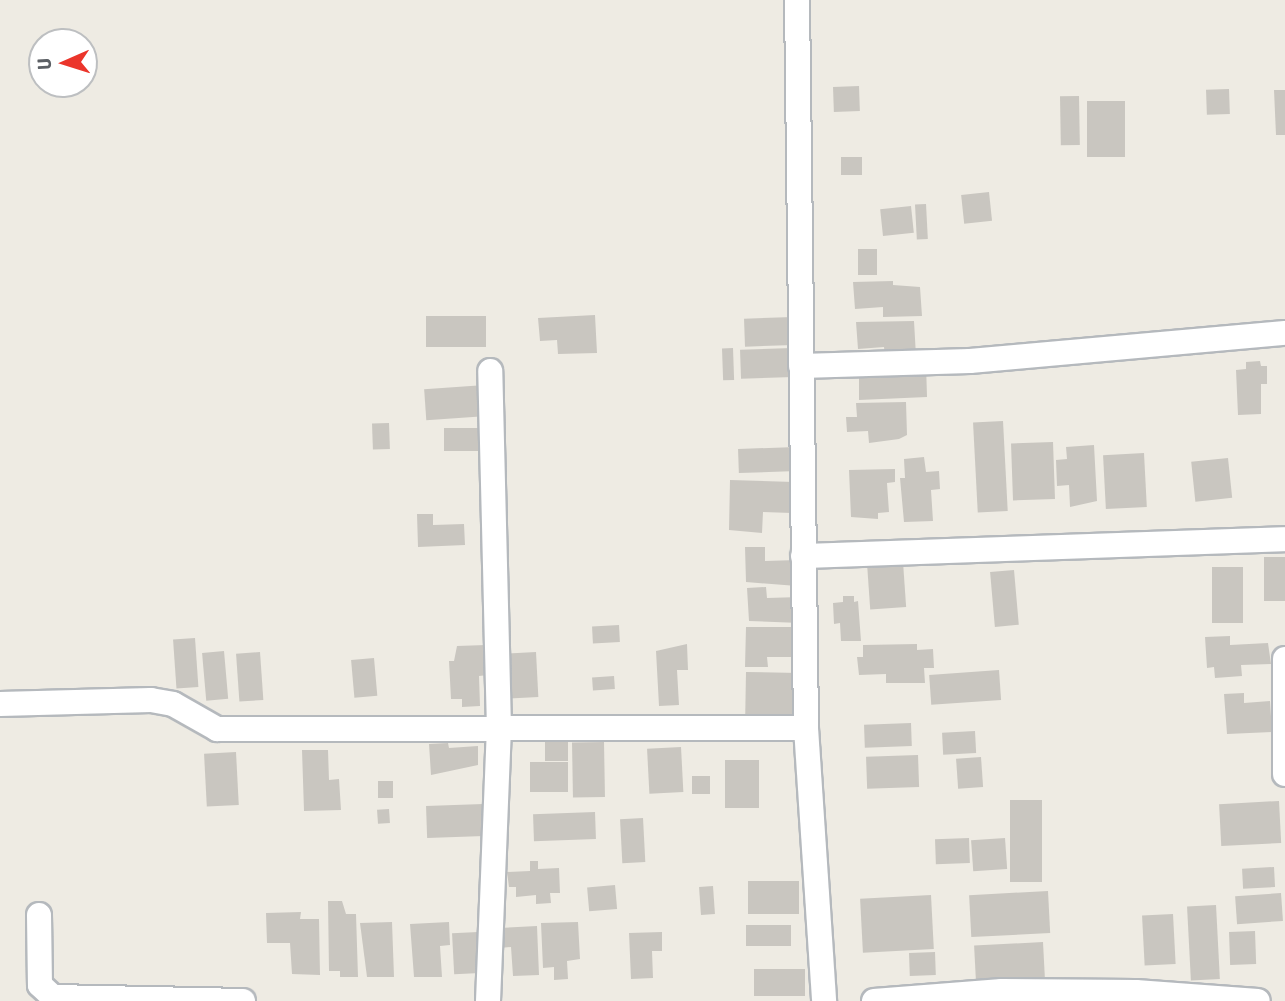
<!DOCTYPE html>
<style>
body{margin:0}
#map{position:relative;width:1285px;height:1001px;overflow:hidden;background:#eeebe3;font-family:"Asap Condensed",sans-serif}
div>[style]{position:absolute}
.building>*{inset:0;background:#c9c6c0;transform-origin:0 0}
.roads{filter:drop-shadow(2px 0 #b5b9bd) drop-shadow(-2px 0 #b5b9bd) drop-shadow(0 2px #b5b9bd) drop-shadow(0 -2px #b5b9bd)}
.minor>*{height:24px;margin:-12px;padding:0 12px;transform-origin:12px;border-radius:12px;background:#fff}
span{translate:-50% -50%;white-space:nowrap;text-align:center;line-height:1.15;-webkit-text-stroke:6px #fff;paint-order:stroke}
.north{position:absolute;left:28px;top:28px;width:70px;height:70px;box-sizing:border-box;background:#fff;border:2px solid #bdbfc1;border-radius:50%;rotate:267deg;font-size:19px;font-weight:700;line-height:28px;text-align:center;color:#5b5f64}
.north::after{content:'';display:block;margin:auto;width:24px;height:32px;background:#eb352b;clip-path:polygon(50% 0,100% 100%,50% 72%,0 100%)}
</style>
<div id="map">
<div class="building">
<i style="left:859px;top:86px;width:25px;height:26px;rotate:88deg"></i>
<i style="left:1229px;top:89px;width:25px;height:23px;rotate:88deg"></i>
<i style="clip-path:polygon(1274px 90px,1285px 90px,1285px 135px,1276px 135px)"></i>
<i style="left:1079px;top:96px;width:49px;height:19px;rotate:89deg"></i>
<i style="left:1087px;top:101px;width:38px;height:56px"></i>
<i style="left:841px;top:157px;width:21px;height:18px"></i>
<i style="left:989px;top:192px;width:29px;height:28px;rotate:84deg"></i>
<i style="left:926px;top:204px;width:35px;height:11px;rotate:87deg"></i>
<i style="left:911px;top:206px;width:27px;height:31px;rotate:84deg"></i>
<i style="left:858px;top:249px;width:19px;height:26px"></i>
<i style="clip-path:polygon(893px 281px,893px 285px,920px 287px,922px 316px,883px 317px,883px 307px,855px 309px,853px 282px)"></i>
<i style="clip-path:polygon(595px 315px,597px 353px,558px 354px,557px 340px,540px 341px,538px 318px)"></i>
<i style="left:486px;top:316px;width:31px;height:60px;rotate:90deg"></i>
<i style="left:793px;top:317px;width:28px;height:49px;rotate:88deg"></i>
<i style="clip-path:polygon(914px 321px,916px 356px,885px 357px,884px 347px,858px 349px,856px 322px)"></i>
<i style="left:733px;top:348px;width:32px;height:11px;rotate:88deg"></i>
<i style="left:792px;top:348px;width:29px;height:52px;rotate:88deg"></i>
<i style="clip-path:polygon(1260px 361px,1261px 366px,1267px 366px,1267px 384px,1261px 384px,1261px 414px,1238px 415px,1236px 370px,1246px 369px,1246px 362px)"></i>
<i style="clip-path:polygon(926px 365px,927px 397px,859px 400px,859px 374px)"></i>
<i style="left:485px;top:385px;width:31px;height:61px;rotate:86deg"></i>
<i style="clip-path:polygon(906px 402px,907px 435px,899px 439px,869px 443px,868px 431px,847px 432px,846px 417px,857px 417px,856px 403px)"></i>
<i style="left:1003px;top:421px;width:90px;height:30px;rotate:87deg"></i>
<i style="left:389px;top:423px;width:26px;height:17px;rotate:88deg"></i>
<i style="left:484px;top:428px;width:23px;height:40px;rotate:90deg"></i>
<i style="left:1053px;top:442px;width:57px;height:42px;rotate:88deg"></i>
<i style="clip-path:polygon(1094px 445px,1097px 501px,1070px 507px,1069px 485px,1057px 486px,1056px 460px,1067px 459px,1066px 447px)"></i>
<i style="left:796px;top:447px;width:24px;height:58px;rotate:88deg"></i>
<i style="left:1144px;top:453px;width:54px;height:41px;rotate:87deg"></i>
<i style="clip-path:polygon(924px 457px,926px 472px,939px 471px,940px 489px,931px 490px,933px 521px,904px 522px,900px 478px,905px 478px,904px 459px)"></i>
<i style="left:1228px;top:458px;width:40px;height:37px;rotate:84deg"></i>
<i style="clip-path:polygon(895px 469px,895px 482px,887px 483px,889px 512px,878px 513px,878px 519px,851px 517px,849px 470px)"></i>
<i style="clip-path:polygon(730px 480px,794px 482px,792px 513px,763px 512px,762px 533px,729px 530px)"></i>
<i style="clip-path:polygon(417px 514px,433px 514px,433px 525px,464px 524px,465px 545px,418px 547px)"></i>
<i style="clip-path:polygon(745px 547px,765px 547px,765px 561px,797px 560px,797px 586px,746px 582px)"></i>
<i style="left:1285px;top:557px;width:44px;height:21px;rotate:90deg"></i>
<i style="left:903px;top:562px;width:45px;height:36px;rotate:86deg"></i>
<i style="left:1212px;top:567px;width:31px;height:56px"></i>
<i style="left:1014px;top:570px;width:55px;height:24px;rotate:85deg"></i>
<i style="clip-path:polygon(766px 587px,767px 598px,800px 597px,800px 623px,749px 621px,747px 588px)"></i>
<i style="clip-path:polygon(843px 596px,854px 596px,854px 602px,858px 601px,861px 641px,841px 641px,840px 623px,834px 624px,833px 603px,843px 602px)"></i>
<i style="left:619px;top:625px;width:17px;height:27px;rotate:87deg"></i>
<i style="clip-path:polygon(746px 627px,801px 627px,801px 657px,767px 657px,768px 667px,745px 667px)"></i>
<i style="clip-path:polygon(1230px 636px,1230px 645px,1268px 643px,1271px 664px,1241px 665px,1242px 676px,1215px 678px,1214px 667px,1207px 668px,1205px 637px)"></i>
<i style="left:195px;top:638px;width:49px;height:22px;rotate:86deg"></i>
<i style="clip-path:polygon(687px 644px,688px 670px,677px 670px,679px 705px,659px 706px,656px 651px)"></i>
<i style="clip-path:polygon(917px 644px,917px 650px,933px 649px,934px 668px,924px 668px,925px 683px,886px 683px,886px 674px,859px 675px,857px 657px,863px 657px,863px 645px)"></i>
<i style="clip-path:polygon(486px 645px,488px 675px,479px 676px,480px 706px,462px 707px,462px 699px,451px 699px,449px 661px,454px 661px,457px 646px)"></i>
<i style="left:224px;top:651px;width:48px;height:22px;rotate:85deg"></i>
<i style="left:260px;top:652px;width:48px;height:24px;rotate:86deg"></i>
<i style="left:536px;top:652px;width:45px;height:29px;rotate:87deg"></i>
<i style="left:374px;top:658px;width:38px;height:23px;rotate:85deg"></i>
<i style="left:999px;top:670px;width:30px;height:70px;rotate:86deg"></i>
<i style="left:746px;top:672px;width:53px;height:43px;rotate:1deg"></i>
<i style="left:614px;top:676px;width:13px;height:22px;rotate:86deg"></i>
<i style="clip-path:polygon(1244px 693px,1244px 703px,1270px 701px,1272px 732px,1227px 734px,1224px 694px)"></i>
<i style="left:911px;top:723px;width:23px;height:47px;rotate:88deg"></i>
<i style="left:975px;top:731px;width:22px;height:33px;rotate:87deg"></i>
<i style="left:545px;top:737px;width:23px;height:24px"></i>
<i style="left:604px;top:742px;width:55px;height:32px;rotate:89deg"></i>
<i style="clip-path:polygon(448px 743px,449px 748px,478px 746px,478px 765px,431px 775px,429px 744px)"></i>
<i style="left:681px;top:747px;width:45px;height:34px;rotate:87deg"></i>
<i style="clip-path:polygon(302px 750px,328px 750px,329px 780px,339px 779px,341px 810px,304px 811px)"></i>
<i style="left:236px;top:752px;width:53px;height:32px;rotate:87deg"></i>
<i style="left:918px;top:755px;width:32px;height:52px;rotate:88deg"></i>
<i style="left:981px;top:757px;width:30px;height:25px;rotate:86deg"></i>
<i style="left:725px;top:760px;width:34px;height:48px"></i>
<i style="left:568px;top:762px;width:30px;height:38px;rotate:90deg"></i>
<i style="left:710px;top:776px;width:18px;height:18px;rotate:90deg"></i>
<i style="left:378px;top:781px;width:15px;height:17px"></i>
<i style="left:1010px;top:800px;width:32px;height:82px"></i>
<i style="left:1279px;top:801px;width:42px;height:60px;rotate:87deg"></i>
<i style="left:483px;top:804px;width:32px;height:57px;rotate:88deg"></i>
<i style="left:389px;top:809px;width:14px;height:12px;rotate:86deg"></i>
<i style="left:595px;top:812px;width:27px;height:62px;rotate:88deg"></i>
<i style="left:643px;top:818px;width:44px;height:23px;rotate:87deg"></i>
<i style="left:969px;top:838px;width:25px;height:34px;rotate:88deg"></i>
<i style="left:1005px;top:838px;width:31px;height:34px;rotate:86deg"></i>
<i style="clip-path:polygon(530px 861px,538px 861px,538px 869px,559px 868px,560px 893px,550px 893px,551px 903px,536px 904px,536px 895px,516px 897px,516px 887px,509px 887px,507px 872px,530px 871px)"></i>
<i style="left:1274px;top:867px;width:20px;height:32px;rotate:87deg"></i>
<i style="left:748px;top:881px;width:51px;height:33px"></i>
<i style="left:615px;top:885px;width:24px;height:28px;rotate:85deg"></i>
<i style="left:713px;top:886px;width:28px;height:14px;rotate:86deg"></i>
<i style="left:1048px;top:891px;width:42px;height:79px;rotate:87deg"></i>
<i style="left:1281px;top:893px;width:28px;height:46px;rotate:86deg"></i>
<i style="left:931px;top:895px;width:54px;height:71px;rotate:87deg"></i>
<i style="clip-path:polygon(328px 901px,342px 901px,346px 914px,356px 914px,358px 977px,340px 977px,340px 971px,329px 971px)"></i>
<i style="left:1216px;top:905px;width:74px;height:29px;rotate:87deg"></i>
<i style="clip-path:polygon(301px 912px,300px 919px,319px 919px,320px 975px,292px 974px,290px 943px,267px 943px,266px 913px)"></i>
<i style="left:1173px;top:914px;width:50px;height:31px;rotate:87deg"></i>
<i style="clip-path:polygon(392px 922px,394px 977px,367px 977px,360px 923px)"></i>
<i style="clip-path:polygon(449px 922px,450px 945px,440px 946px,442px 977px,414px 977px,410px 924px)"></i>
<i style="clip-path:polygon(578px 922px,580px 959px,567px 961px,568px 979px,554px 980px,554px 967px,543px 968px,541px 923px)"></i>
<i style="left:746px;top:925px;width:45px;height:21px"></i>
<i style="clip-path:polygon(537px 926px,539px 975px,513px 976px,511px 947px,500px 948px,499px 928px)"></i>
<i style="left:1255px;top:931px;width:33px;height:26px;rotate:88deg"></i>
<i style="left:478px;top:932px;width:41px;height:26px;rotate:87deg"></i>
<i style="clip-path:polygon(662px 932px,662px 951px,652px 951px,653px 978px,631px 979px,629px 933px)"></i>
<i style="left:1043px;top:942px;width:36px;height:69px;rotate:87deg"></i>
<i style="left:935px;top:952px;width:23px;height:26px;rotate:88deg"></i>
<i style="left:754px;top:969px;width:51px;height:27px"></i>
</div>
<div class="roads">
<div class="minor">
<i style="left:797px;top:0;width:728px;rotate:89.29deg"></i>
<i style="left:806px;top:728px;width:274px;rotate:86.2deg"></i>
<i style="left:801px;top:366px;width:169px;rotate:-1.7deg"></i>
<i style="left:970px;top:361px;width:316px;rotate:-5.1deg"></i>
<i style="left:803px;top:556px;width:482px;rotate:-2deg"></i>
<i style="left:1285px;top:659px;width:115px;rotate:90deg"></i>
<i style="left:0;top:704px;width:151px;rotate:-1.5deg"></i>
<i style="left:151px;top:700px;width:22px;rotate:10deg"></i>
<i style="left:173px;top:704px;width:51px;rotate:29.6deg"></i>
<i style="left:217px;top:729px;width:589px;rotate:-0.1deg"></i>
<i style="left:39px;top:915px;width:70px;rotate:89.2deg"></i>
<i style="left:40px;top:985px;width:18px;rotate:43deg"></i>
<i style="left:53px;top:997px;width:190px;rotate:1.2deg"></i>
<i style="left:488px;top:1001px;width:272px;rotate:-87.7deg"></i>
<i style="left:499px;top:729px;width:358px;rotate:-91.4deg"></i>
<i style="left:874px;top:1001px;width:128px;rotate:-4.5deg"></i>
<i style="left:1002px;top:991px;width:134px;rotate:0.4deg"></i>
<i style="left:1136px;top:992px;width:122px;rotate:4.2deg"></i>
</div>
</div>
<div class="north">U</div>
</div>
